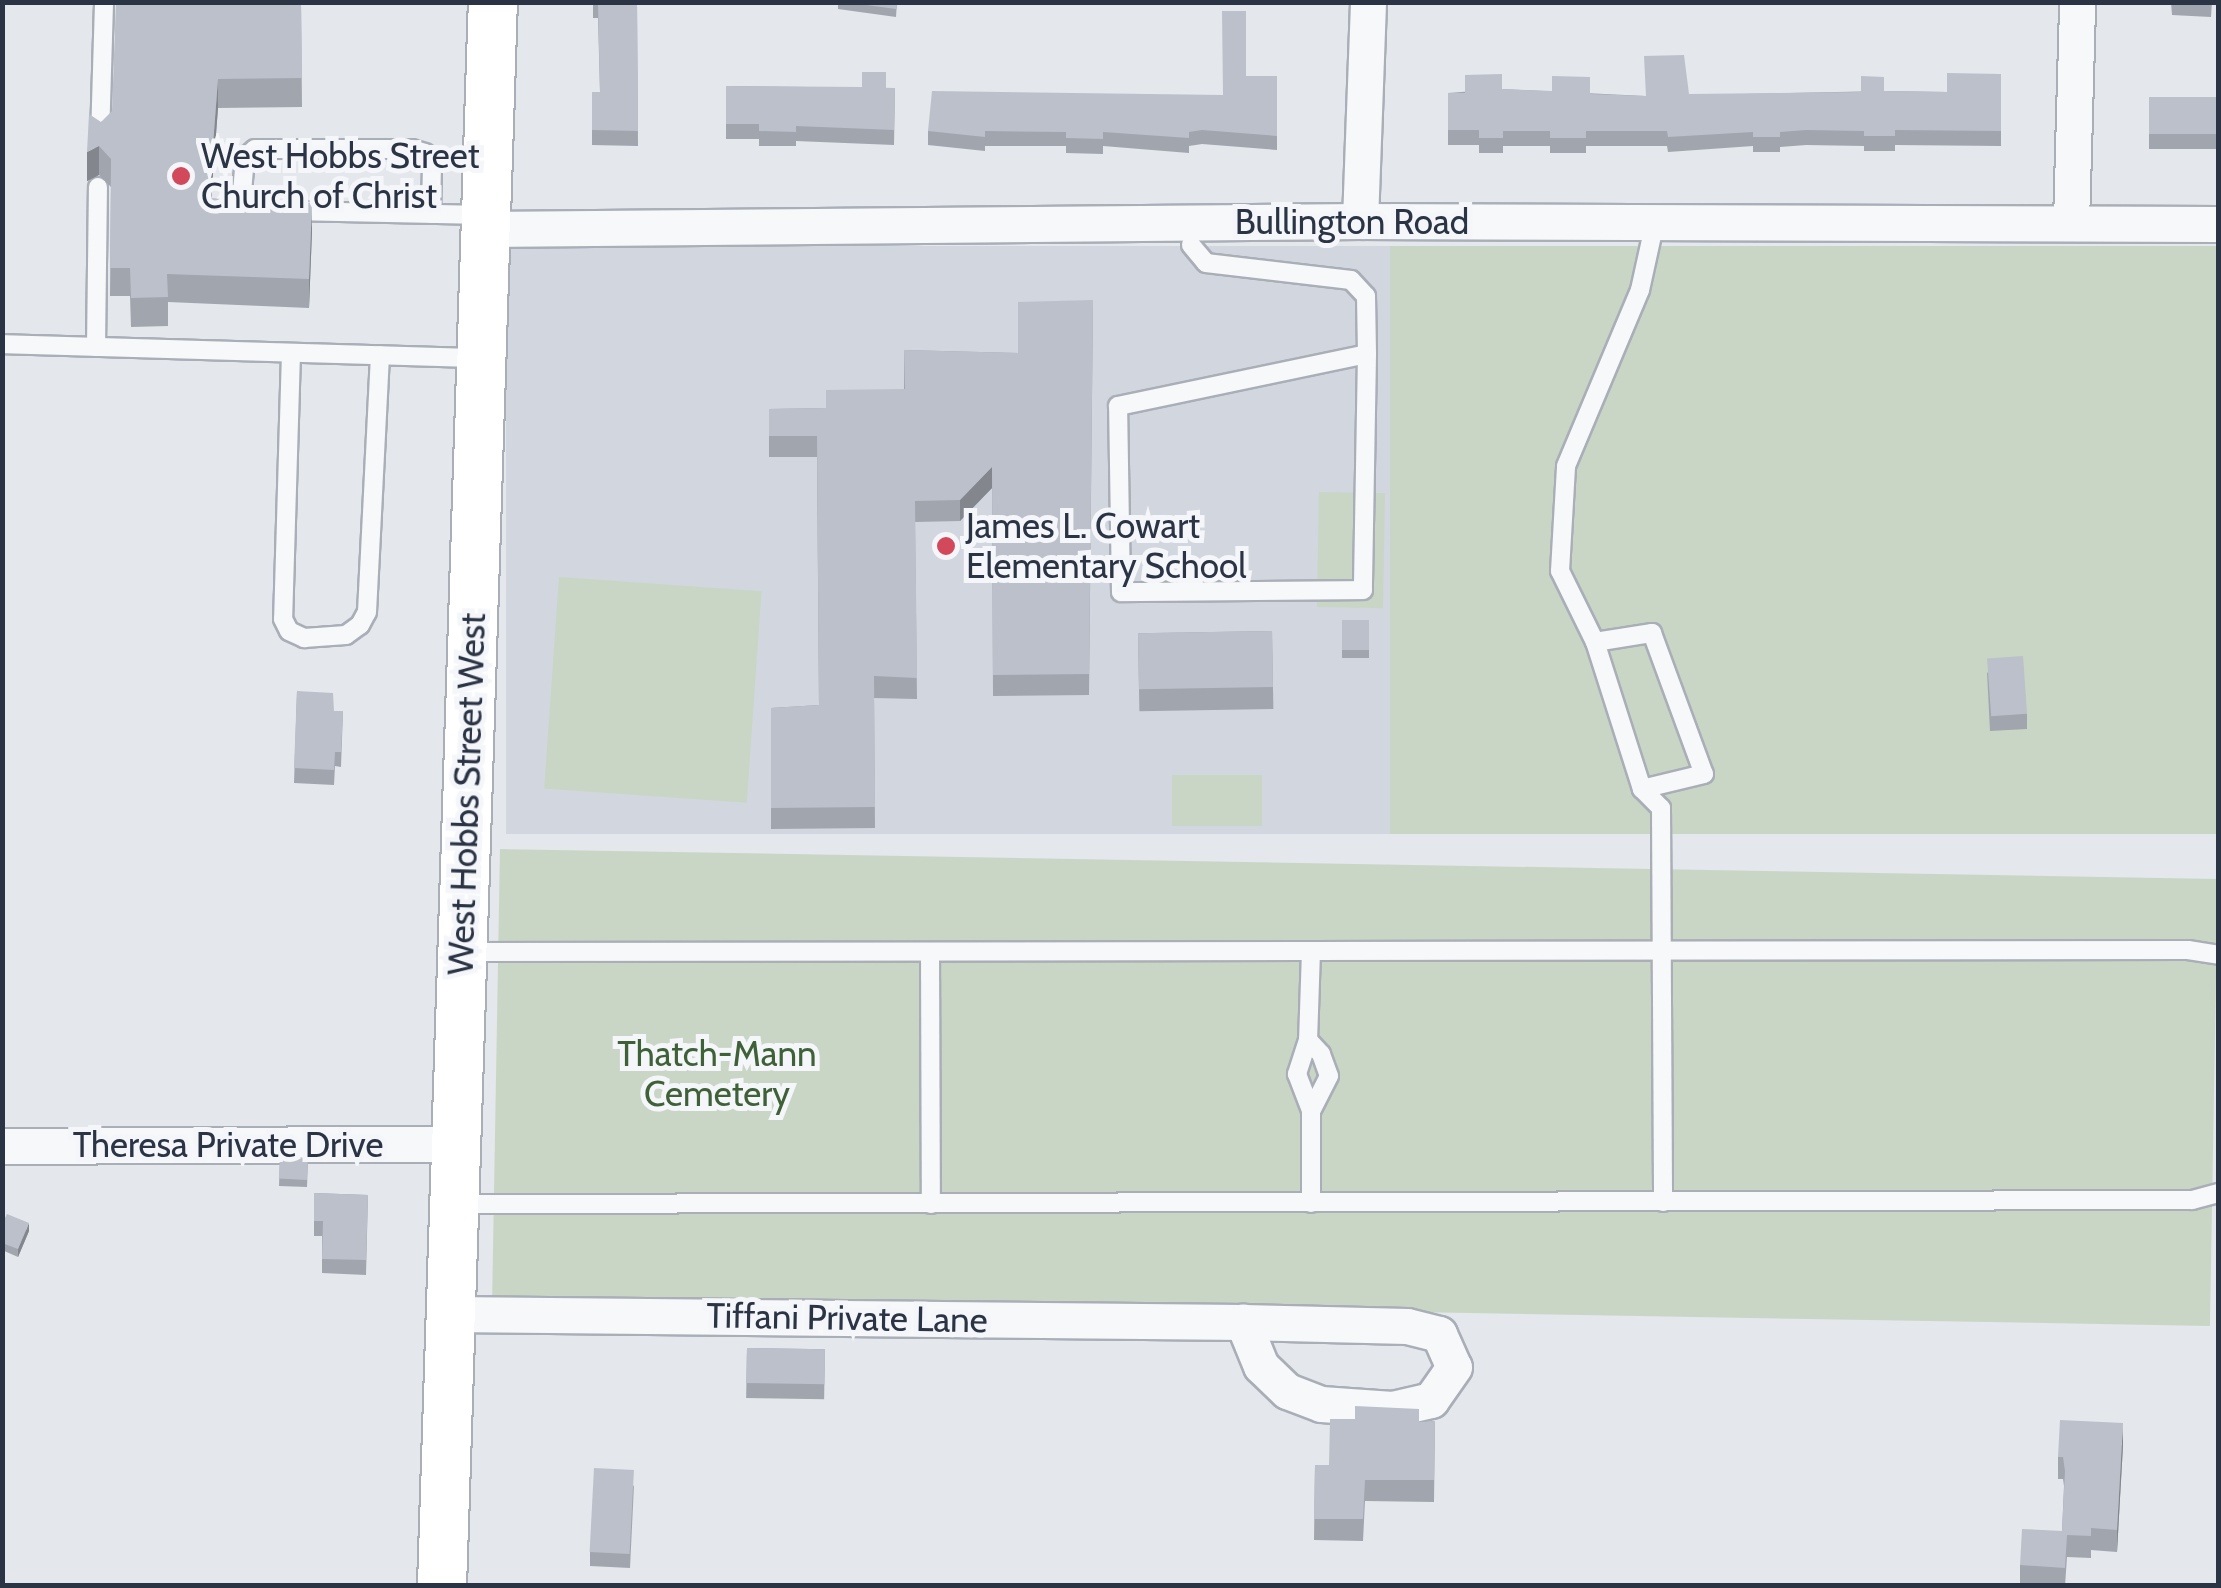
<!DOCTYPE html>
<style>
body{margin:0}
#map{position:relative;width:2221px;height:1588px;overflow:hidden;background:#e4e7ec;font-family:Cabin,sans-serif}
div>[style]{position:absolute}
.built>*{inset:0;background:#d2d6de;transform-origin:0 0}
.green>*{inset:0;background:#c9d6c5;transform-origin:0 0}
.roads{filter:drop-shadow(2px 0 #a9aeb7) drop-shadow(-2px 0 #a9aeb7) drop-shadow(0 2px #a9aeb7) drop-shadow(0 -2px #a9aeb7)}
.lane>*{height:18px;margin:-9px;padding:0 9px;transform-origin:9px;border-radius:9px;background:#f7f8fa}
.street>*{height:35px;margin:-17.5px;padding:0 17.5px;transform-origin:17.5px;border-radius:17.5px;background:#f7f8fa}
.secondary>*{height:48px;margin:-24px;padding:0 24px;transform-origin:24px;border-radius:24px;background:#fff}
.wall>*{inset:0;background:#a1a5ae;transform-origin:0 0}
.shaded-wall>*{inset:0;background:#83868d}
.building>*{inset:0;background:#bbc0ca;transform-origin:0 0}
.dots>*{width:28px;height:28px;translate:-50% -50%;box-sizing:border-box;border:5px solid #f4f6f9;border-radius:50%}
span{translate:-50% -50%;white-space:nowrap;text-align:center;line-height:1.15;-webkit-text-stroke:10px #f4f6f9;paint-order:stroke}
.poi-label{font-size:35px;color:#2b3445}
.left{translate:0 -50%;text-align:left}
.street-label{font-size:35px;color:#2b3445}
.park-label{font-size:35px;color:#3f6138}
.frame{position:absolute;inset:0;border:5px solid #2b3445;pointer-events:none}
</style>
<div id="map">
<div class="built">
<i style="left:1390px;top:246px;width:588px;height:884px;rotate:90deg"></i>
</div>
<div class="green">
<i style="left:1390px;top:246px;width:828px;height:588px"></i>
<i style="left:1319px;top:492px;width:66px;height:115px;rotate:1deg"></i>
<i style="left:559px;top:577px;width:203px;height:212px;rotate:4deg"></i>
<i style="left:1172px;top:775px;width:90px;height:51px"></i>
<i style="left:500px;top:849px;width:1718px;height:447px;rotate:1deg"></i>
</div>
<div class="roads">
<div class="lane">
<i style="left:100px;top:138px;width:136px;rotate:-88.3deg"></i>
<i style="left:265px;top:210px;width:14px;rotate:-163deg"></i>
<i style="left:252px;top:206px;width:17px;rotate:-126deg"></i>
<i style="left:242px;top:192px;width:34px;rotate:-85deg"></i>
<i style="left:245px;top:158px;width:13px;rotate:-42deg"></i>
<i style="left:255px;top:149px;width:157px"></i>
<i style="left:412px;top:149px;width:14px;rotate:17deg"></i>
<i style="left:425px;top:153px;width:12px;rotate:55deg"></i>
<i style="left:432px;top:163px;width:51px;rotate:91.1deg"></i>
<i style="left:291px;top:211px;width:194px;rotate:1.2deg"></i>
<i style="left:1191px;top:245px;width:23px;rotate:50deg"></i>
<i style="left:1206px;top:263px;width:146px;rotate:6.7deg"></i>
<i style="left:1351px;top:280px;width:22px;rotate:47deg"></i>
<i style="left:1366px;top:296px;width:58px;rotate:89deg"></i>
<i style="left:1367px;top:354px;width:236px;rotate:91deg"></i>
<i style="left:1363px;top:590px;width:242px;rotate:179.5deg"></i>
<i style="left:1121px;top:592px;width:186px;rotate:-90.9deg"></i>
<i style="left:1118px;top:406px;width:254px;rotate:-11.8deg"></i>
<i style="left:2px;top:344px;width:479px;rotate:1.7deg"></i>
<i style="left:96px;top:347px;width:160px;rotate:-89.3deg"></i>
<i style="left:291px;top:353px;width:266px;rotate:91.7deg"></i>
<i style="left:283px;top:619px;width:13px;rotate:63deg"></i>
<i style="left:289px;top:631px;width:17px;rotate:25deg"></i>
<i style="left:304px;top:638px;width:42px;rotate:-4.1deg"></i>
<i style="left:346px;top:635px;width:17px;rotate:-36deg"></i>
<i style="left:360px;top:625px;width:15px;rotate:-62deg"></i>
<i style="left:367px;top:612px;width:257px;rotate:-87.1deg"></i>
<i style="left:1595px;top:642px;width:58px;rotate:-9deg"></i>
<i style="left:1652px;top:633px;width:150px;rotate:69.8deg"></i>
<i style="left:1704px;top:774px;width:64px;rotate:166.4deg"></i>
<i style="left:1642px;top:789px;width:154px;rotate:-107.7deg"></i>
<i style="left:1595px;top:642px;width:79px;rotate:-116.2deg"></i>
<i style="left:1560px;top:571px;width:105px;rotate:-86.7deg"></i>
<i style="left:1566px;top:466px;width:191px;rotate:-67.2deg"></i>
<i style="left:1640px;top:290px;width:70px;rotate:-77.6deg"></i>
<i style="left:1642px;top:789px;width:27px;rotate:45deg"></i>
<i style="left:1661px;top:808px;width:394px;rotate:89.7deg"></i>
<i style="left:1311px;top:951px;width:89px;rotate:91.9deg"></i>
<i style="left:1308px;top:1040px;width:36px;rotate:108deg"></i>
<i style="left:1297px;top:1074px;width:40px;rotate:69deg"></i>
<i style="left:1311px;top:1111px;width:92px;rotate:90deg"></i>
<i style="left:465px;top:952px;width:1723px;rotate:-0.07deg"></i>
<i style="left:2188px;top:950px;width:30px;rotate:9deg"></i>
<i style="left:930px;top:952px;width:252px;rotate:89.8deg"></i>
<i style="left:1308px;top:1040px;width:19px;rotate:47deg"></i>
<i style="left:1321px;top:1054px;width:23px;rotate:70deg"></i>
<i style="left:1329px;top:1076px;width:39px;rotate:117deg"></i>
<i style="left:458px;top:1204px;width:1734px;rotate:-0.13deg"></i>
<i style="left:2192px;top:1200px;width:27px;rotate:-15deg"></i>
</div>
<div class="street">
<i style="left:1360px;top:221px;width:219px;rotate:-87.9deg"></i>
<i style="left:2071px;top:222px;width:220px;rotate:-88.4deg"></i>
<i style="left:485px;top:229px;width:875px;rotate:-0.52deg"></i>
<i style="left:1360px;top:221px;width:858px;rotate:0.2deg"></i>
<i style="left:2px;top:1146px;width:451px;rotate:-0.3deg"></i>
<i style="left:450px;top:1314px;width:793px;rotate:0.58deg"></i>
<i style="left:1243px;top:1322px;width:164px;rotate:1.4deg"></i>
<i style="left:1407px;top:1326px;width:33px;rotate:14deg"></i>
<i style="left:1439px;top:1334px;width:36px;rotate:66deg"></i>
<i style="left:1454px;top:1367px;width:40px;rotate:124.9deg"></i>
<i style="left:1431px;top:1400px;width:40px;rotate:167deg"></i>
<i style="left:1392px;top:1409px;width:71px;rotate:-176deg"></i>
<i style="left:1321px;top:1404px;width:36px;rotate:-159deg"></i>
<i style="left:1287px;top:1391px;width:36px;rotate:-136deg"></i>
<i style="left:1261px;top:1366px;width:48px;rotate:-112.2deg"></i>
</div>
<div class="secondary">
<i style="left:442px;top:1586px;width:1585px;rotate:-88.16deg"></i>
</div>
</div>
<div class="wall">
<i style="clip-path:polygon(301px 2px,302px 107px,218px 108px,211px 199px,312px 231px,309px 308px,168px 302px,168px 326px,131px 327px,130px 296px,110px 296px,111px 187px,99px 175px,87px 181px,101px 122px)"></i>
<i style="clip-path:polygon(593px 2px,637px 2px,638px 146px,592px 145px,592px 92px,600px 92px,598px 18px,593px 18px)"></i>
<i style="clip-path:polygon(838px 2px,897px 2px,896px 17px,838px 9px)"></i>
<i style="clip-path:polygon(2171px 2px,2212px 2px,2211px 17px,2172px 15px)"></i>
<i style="clip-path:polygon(2001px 74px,2001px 146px,1895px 145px,1895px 151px,1864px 151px,1864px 146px,1806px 145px,1780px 147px,1780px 152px,1753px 152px,1753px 146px,1668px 152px,1667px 146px,1586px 146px,1586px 153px,1550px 153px,1550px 146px,1503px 146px,1503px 153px,1479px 153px,1479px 145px,1448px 145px,1448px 93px,1502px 89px,1645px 96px,1884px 91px,1947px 92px)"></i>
<i style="clip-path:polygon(1246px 76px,1277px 76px,1277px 150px,1202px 144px,1189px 146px,1189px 153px,1103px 146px,1103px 154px,1066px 153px,1066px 146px,985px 146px,985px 151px,928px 145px,928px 131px,1223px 95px)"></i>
<i style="clip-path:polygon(726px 86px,895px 88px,894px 145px,796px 141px,796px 146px,759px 146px,759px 139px,726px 139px)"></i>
<i style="left:2149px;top:97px;width:69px;height:52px"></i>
<i style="clip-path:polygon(1093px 300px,1089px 695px,993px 696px,992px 488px,960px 521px,915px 522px,917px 699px,874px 698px,875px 828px,771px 829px,771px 708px,819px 705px,817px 457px,769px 457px,769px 409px,826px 408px,904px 389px,904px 350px,1018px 353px)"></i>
<i style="left:1342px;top:620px;width:27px;height:38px"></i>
<i style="left:1272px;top:631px;width:78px;height:134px;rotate:89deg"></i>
<i style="clip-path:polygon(1987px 672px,2027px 714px,2027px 729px,1990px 731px)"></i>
<i style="clip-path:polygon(297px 691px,334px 711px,343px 711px,341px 767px,335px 766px,334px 785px,294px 783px)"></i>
<i style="left:308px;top:1158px;width:29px;height:28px;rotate:92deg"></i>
<i style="clip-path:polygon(314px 1193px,368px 1195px,366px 1275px,322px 1273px,322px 1236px,314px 1236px)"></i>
<i style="clip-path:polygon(2px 1224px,29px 1231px,18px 1257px,2px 1250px)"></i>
<i style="left:747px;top:1348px;width:78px;height:50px;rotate:1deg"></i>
<i style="clip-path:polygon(1435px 1421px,1434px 1502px,1365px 1501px,1363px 1541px,1314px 1540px,1315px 1465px,1329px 1465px,1419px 1422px)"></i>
<i style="clip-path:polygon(2123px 1445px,2117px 1552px,2091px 1550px,2091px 1558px,2067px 1557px,2065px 1586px,2020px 1586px,2020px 1565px,2062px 1531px,2064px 1486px,2063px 1479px,2058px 1479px,2058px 1457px)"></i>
<i style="clip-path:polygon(634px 1485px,630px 1568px,590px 1566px,590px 1552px)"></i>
</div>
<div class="shaded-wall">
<i style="clip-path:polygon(218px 79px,218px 108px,209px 227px,209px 198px)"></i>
<i style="clip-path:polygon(99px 146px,99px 175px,87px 181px,87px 152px)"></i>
<i style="clip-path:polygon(312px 203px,312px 231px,309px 308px,309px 279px)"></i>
<i style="clip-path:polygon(992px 467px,992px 488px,960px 521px,960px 500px)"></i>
<i style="clip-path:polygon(29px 1223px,29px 1231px,18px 1257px,18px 1249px)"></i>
<i style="clip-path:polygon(2123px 1423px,2123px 1445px,2117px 1552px,2117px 1530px)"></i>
</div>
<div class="building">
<i style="clip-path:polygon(116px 2px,301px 2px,302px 78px,218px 79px,209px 198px,312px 203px,309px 279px,167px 274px,168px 297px,131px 298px,130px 268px,110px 268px,111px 159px,99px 146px,87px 152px,89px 114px,101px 122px,112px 111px)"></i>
<i style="clip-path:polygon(637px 2px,638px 131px,592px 130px,592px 92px,600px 92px,598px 3px,593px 2px)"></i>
<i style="clip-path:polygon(844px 2px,897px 2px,896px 9px)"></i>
<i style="clip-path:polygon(1222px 11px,1246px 11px,1246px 76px,1277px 76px,1277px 136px,1202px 130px,1189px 132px,1189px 138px,1103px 132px,1103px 139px,1066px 138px,1066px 132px,985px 131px,985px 137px,928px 131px,932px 91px,1223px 95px)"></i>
<i style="clip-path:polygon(1684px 55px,1689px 94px,1861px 92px,1861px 76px,1884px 77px,1884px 91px,1947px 92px,1947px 73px,2001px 74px,2001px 131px,1895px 130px,1895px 136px,1864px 136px,1864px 131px,1806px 130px,1780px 132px,1780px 137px,1753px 137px,1753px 132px,1668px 137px,1667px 131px,1586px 131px,1586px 138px,1550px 138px,1550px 131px,1503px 131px,1503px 138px,1479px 138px,1479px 130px,1448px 130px,1448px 93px,1465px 93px,1465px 75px,1502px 74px,1502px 89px,1552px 91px,1552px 76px,1590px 77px,1590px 94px,1646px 96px,1644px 56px)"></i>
<i style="clip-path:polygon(862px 72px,886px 72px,886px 88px,895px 88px,894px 130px,796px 126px,796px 132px,759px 131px,759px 124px,726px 124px,726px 86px,862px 87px)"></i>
<i style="left:2149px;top:97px;width:69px;height:37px"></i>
<i style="clip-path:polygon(1093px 300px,1089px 674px,993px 675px,992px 467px,960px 500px,915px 501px,917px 678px,874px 676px,875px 807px,771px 808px,771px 708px,819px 705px,817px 436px,769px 436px,769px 409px,826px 408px,826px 390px,905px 389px,904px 350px,1018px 353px,1018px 302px)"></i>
<i style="left:1342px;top:620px;width:27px;height:30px"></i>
<i style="left:1272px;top:631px;width:56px;height:134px;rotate:89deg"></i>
<i style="left:2023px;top:656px;width:58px;height:36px;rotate:86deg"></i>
<i style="clip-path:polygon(297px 691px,333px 693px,334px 711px,343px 711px,341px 752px,335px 752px,334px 770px,294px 768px)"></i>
<i style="left:308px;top:1158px;width:22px;height:28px;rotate:93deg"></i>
<i style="clip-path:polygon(314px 1193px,368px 1195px,366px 1260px,322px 1259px,323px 1221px,314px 1221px)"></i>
<i style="clip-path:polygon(7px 1214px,29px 1223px,18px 1249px,2px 1243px,2px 1224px)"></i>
<i style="left:747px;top:1348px;width:78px;height:35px;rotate:1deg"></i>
<i style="clip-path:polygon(1355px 1406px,1419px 1409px,1419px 1422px,1435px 1421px,1434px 1480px,1365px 1480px,1363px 1519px,1314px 1519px,1315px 1465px,1329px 1465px,1330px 1419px,1355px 1419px)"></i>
<i style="clip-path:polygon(2060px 1420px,2123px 1423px,2117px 1530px,2091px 1528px,2091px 1536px,2067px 1535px,2065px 1568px,2020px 1565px,2022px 1529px,2062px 1531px,2065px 1471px,2063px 1457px,2058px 1457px)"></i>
<i style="left:594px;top:1468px;width:40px;height:84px;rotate:3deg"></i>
</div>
<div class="dots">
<i style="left:181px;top:176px;background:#d1495b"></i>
<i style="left:946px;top:546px;background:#d1495b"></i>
</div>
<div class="poi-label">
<span class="left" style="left:201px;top:176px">West Hobbs Street<br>Church of Christ</span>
<span class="left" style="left:966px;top:546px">James L. Cowart<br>Elementary School</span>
</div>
<div class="street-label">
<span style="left:1352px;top:222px">Bullington Road</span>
<span style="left:467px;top:794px;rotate:-88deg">West Hobbs Street West</span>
<span style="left:228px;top:1145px">Theresa Private Drive</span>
<span style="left:847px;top:1318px;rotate:1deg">Tiffani Private Lane</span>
</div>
<div class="park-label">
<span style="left:717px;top:1074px">Thatch-Mann<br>Cemetery</span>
</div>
<div class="frame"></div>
</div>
